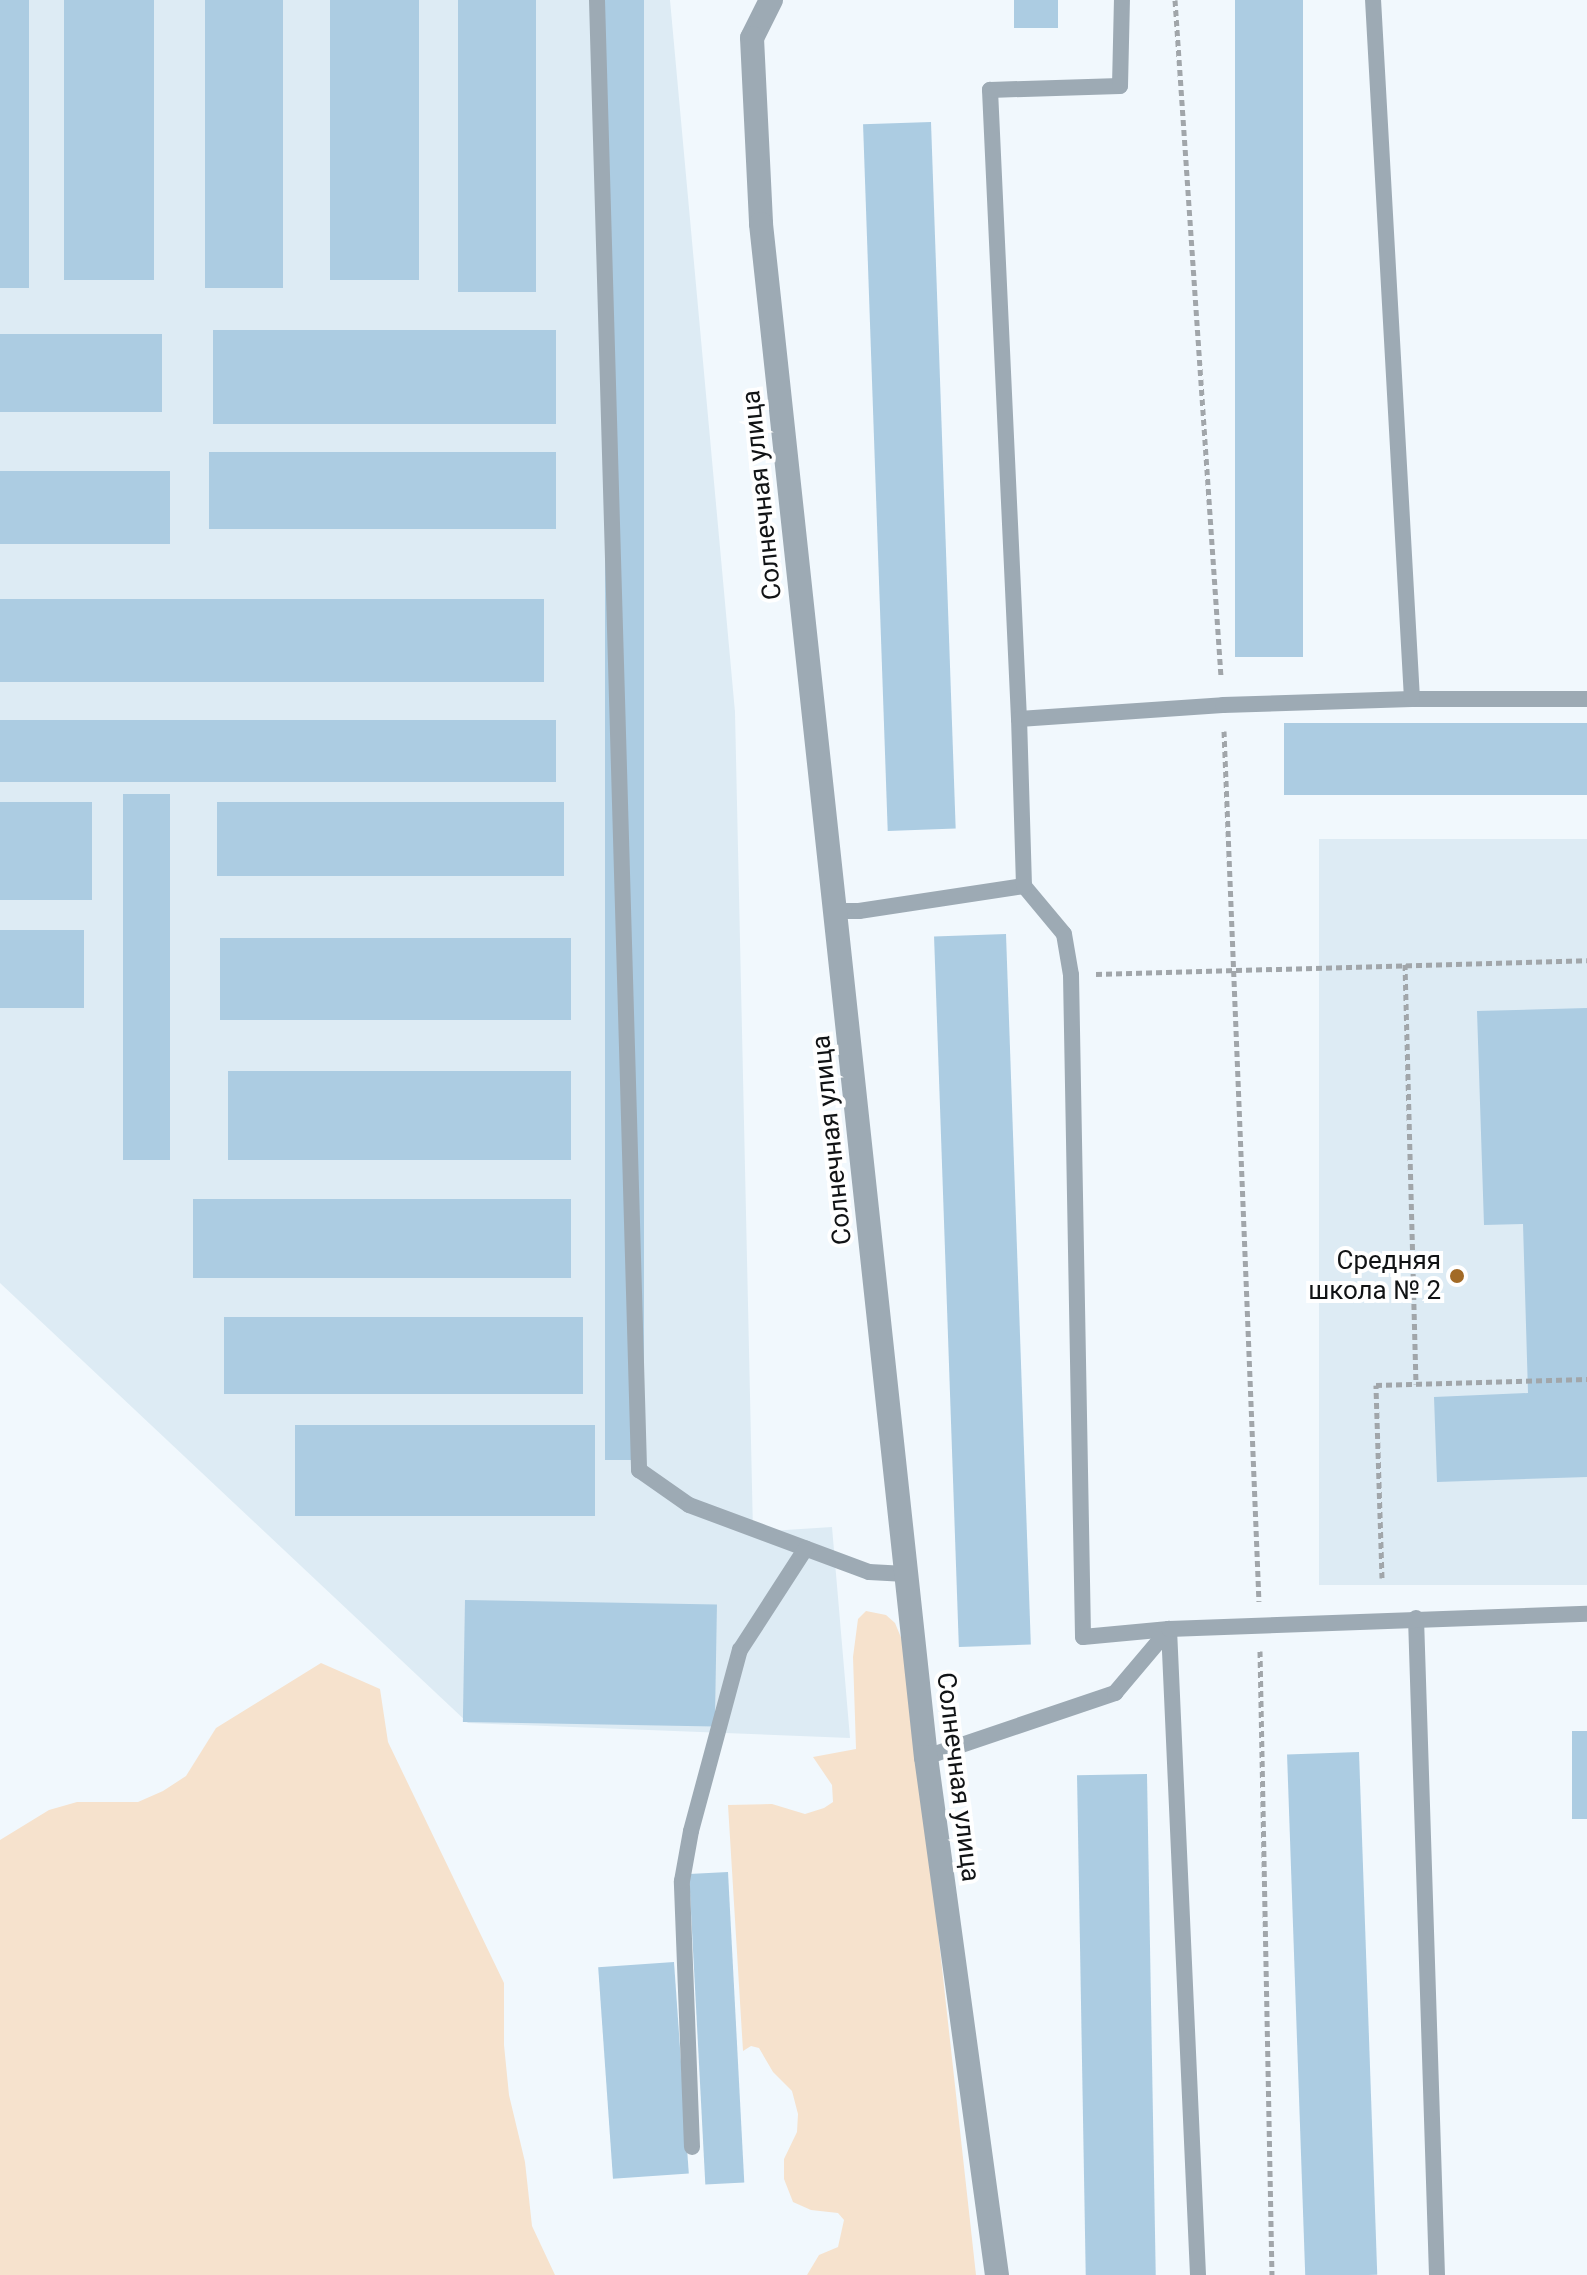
<!DOCTYPE html>
<meta charset="utf-8">
<style>
body{margin:0}
#map{position:relative;width:1587px;height:2275px;overflow:hidden;background:#f1f8fd;font-family:Roboto,sans-serif}
div>[style]{position:absolute}
.built>*{inset:0;background:#ddebf4;transform-origin:0 0}
.green>*{inset:0;background:#f6e2cd}
.building>*{inset:0;background:#accce2;transform-origin:0 0}
.path>*{height:5px;margin-top:-2.5px;transform-origin:0;background:repeating-linear-gradient(90deg,#a1a6aa 0 6px,transparent 0 10px)}
.lane>*{height:16px;margin:-8px;padding:0 8px;transform-origin:8px;border-radius:8px;background:#9daab4}
.street>*{height:24px;margin:-12px;padding:0 12px;transform-origin:12px;border-radius:12px;background:#9daab4}
.dots>*{width:22px;height:22px;translate:-50% -50%;box-sizing:border-box;border:4px solid #fff;border-radius:50%}
span{translate:-50% -50%;white-space:nowrap;text-align:center;line-height:1.15;-webkit-text-stroke:8px #fff;paint-order:stroke}
.street-label{font-size:26px;color:#111315}
.poi-label{font-size:26px;color:#111315}
.right{translate:-100% -50%;text-align:right}
</style>
<div id="map">
<div class="built">
<i style="clip-path:polygon(0 0,670px 0,735px 712px,753px 1532px,832px 1527px,850px 1738px,468px 1723px,0 1283px)"></i>
<i style="left:1587px;top:839px;width:746px;height:268px;rotate:90deg"></i>
</div>
<div class="green">
<i style="clip-path:polygon(866px 1611px,886px 1615px,895px 1623px,907px 1652px,976px 2275px,807px 2275px,819px 2255px,838px 2247px,844px 2220px,838px 2213px,811px 2210px,793px 2202px,784px 2179px,784px 2159px,797px 2132px,798px 2114px,792px 2091px,773px 2072px,759px 2048px,751px 2046px,743px 2051px,728px 1805px,772px 1804px,805px 1814px,824px 1808px,833px 1802px,832px 1785px,813px 1757px,856px 1749px,853px 1657px,858px 1619px)"></i>
<i style="clip-path:polygon(321px 1663px,380px 1689px,388px 1742px,504px 1983px,504px 2045px,509px 2095px,525px 2162px,532px 2226px,555px 2275px,0 2275px,0 1840px,49px 1810px,77px 1802px,138px 1802px,163px 1791px,186px 1776px,216px 1728px)"></i>
</div>
<div class="building">
<i style="left:0;top:0;width:29px;height:288px"></i>
<i style="left:64px;top:0;width:90px;height:280px"></i>
<i style="left:205px;top:0;width:78px;height:288px"></i>
<i style="left:330px;top:0;width:89px;height:280px"></i>
<i style="left:458px;top:0;width:78px;height:292px"></i>
<i style="left:605px;top:0;width:39px;height:1460px"></i>
<i style="left:1014px;top:0;width:44px;height:28px"></i>
<i style="left:1235px;top:0;width:68px;height:657px"></i>
<i style="left:931px;top:122px;width:707px;height:68px;rotate:88deg"></i>
<i style="left:213px;top:330px;width:343px;height:94px"></i>
<i style="left:0;top:334px;width:162px;height:78px"></i>
<i style="left:209px;top:452px;width:347px;height:77px"></i>
<i style="left:0;top:471px;width:170px;height:73px"></i>
<i style="left:0;top:599px;width:544px;height:83px"></i>
<i style="left:0;top:720px;width:556px;height:62px"></i>
<i style="left:1587px;top:723px;width:72px;height:303px;rotate:90deg"></i>
<i style="left:123px;top:794px;width:47px;height:366px"></i>
<i style="left:0;top:802px;width:92px;height:98px"></i>
<i style="left:217px;top:802px;width:347px;height:74px"></i>
<i style="left:0;top:930px;width:84px;height:78px"></i>
<i style="left:1006px;top:934px;width:711px;height:72px;rotate:88deg"></i>
<i style="left:220px;top:938px;width:351px;height:82px"></i>
<i style="clip-path:polygon(1587px 1008px,1587px 1477px,1437px 1482px,1434px 1397px,1528px 1393px,1523px 1224px,1484px 1225px,1477px 1011px)"></i>
<i style="left:228px;top:1071px;width:343px;height:89px"></i>
<i style="left:193px;top:1199px;width:378px;height:79px"></i>
<i style="left:224px;top:1317px;width:359px;height:77px"></i>
<i style="left:295px;top:1425px;width:300px;height:91px"></i>
<i style="left:465px;top:1600px;width:252px;height:122px;rotate:1deg"></i>
<i style="left:1572px;top:1731px;width:15px;height:88px"></i>
<i style="left:1359px;top:1752px;width:523px;height:72px;rotate:88deg"></i>
<i style="left:1147px;top:1774px;width:501px;height:70px;rotate:89deg"></i>
<i style="left:728px;top:1872px;width:311px;height:39px;rotate:87deg"></i>
<i style="left:674px;top:1962px;width:212px;height:76px;rotate:86deg"></i>
</div>
<div class="path">
<i style="left:1175px;top:0;width:679px;rotate:86.11deg"></i>
<i style="left:1224px;top:731px;width:871px;rotate:87.7deg"></i>
<i style="left:1405px;top:964px;width:420px;rotate:88.5deg"></i>
<i style="left:1096px;top:974px;width:491px;rotate:-1.6deg"></i>
<i style="left:1382px;top:1578px;width:193px;rotate:-91.8deg"></i>
<i style="left:1376px;top:1385px;width:211px;rotate:-1.6deg"></i>
<i style="left:1260px;top:1651px;width:624px;rotate:88.9deg"></i>
</div>
<div class="lane">
<i style="left:597px;top:0;width:1471px;rotate:88.36deg"></i>
<i style="left:639px;top:1470px;width:61px;rotate:35deg"></i>
<i style="left:689px;top:1505px;width:192px;rotate:20.4deg"></i>
<i style="left:869px;top:1572px;width:37px;rotate:3deg"></i>
<i style="left:1412px;top:699px;width:175px"></i>
<i style="left:1019px;top:719px;width:630px;rotate:-92.64deg"></i>
<i style="left:990px;top:90px;width:130px;rotate:-1.8deg"></i>
<i style="left:1120px;top:86px;width:86px;rotate:-88.7deg"></i>
<i style="left:1024px;top:886px;width:62px;rotate:50.2deg"></i>
<i style="left:1064px;top:934px;width:42px;rotate:80.3deg"></i>
<i style="left:1071px;top:975px;width:662px;rotate:88.96deg"></i>
<i style="left:1083px;top:1637px;width:86px;rotate:-5.3deg"></i>
<i style="left:1169px;top:1629px;width:647px;rotate:87.43deg"></i>
<i style="left:835px;top:911px;width:24px"></i>
<i style="left:859px;top:911px;width:167px;rotate:-8.6deg"></i>
<i style="left:1024px;top:886px;width:167px;rotate:-91.7deg"></i>
<i style="left:1019px;top:719px;width:204px;rotate:-3.9deg"></i>
<i style="left:1223px;top:705px;width:189px;rotate:-1.8deg"></i>
<i style="left:1412px;top:699px;width:700px;rotate:-93.19deg"></i>
<i style="left:1416px;top:1618px;width:657px;rotate:88.17deg"></i>
<i style="left:926px;top:1757px;width:200px;rotate:-18.7deg"></i>
<i style="left:1115px;top:1693px;width:84px;rotate:-49.8deg"></i>
<i style="left:1169px;top:1629px;width:418px;rotate:-2.1deg"></i>
<i style="left:692px;top:2147px;width:266px;rotate:-92.2deg"></i>
<i style="left:682px;top:1881px;width:51px;rotate:-79.8deg"></i>
<i style="left:691px;top:1831px;width:188px;rotate:-74.9deg"></i>
<i style="left:740px;top:1650px;width:121px;rotate:-57.1deg"></i>
</div>
<div class="street">
<i style="left:771px;top:0;width:42px;rotate:116.6deg"></i>
<i style="left:752px;top:38px;width:186px;rotate:87.2deg"></i>
<i style="left:761px;top:224px;width:1542px;rotate:83.86deg"></i>
<i style="left:926px;top:1757px;width:523px;rotate:82.2deg"></i>
</div>
<div class="dots">
<i style="left:1457px;top:1276px;background:#a26a26"></i>
</div>
<div class="street-label">
<span style="left:762px;top:495px;rotate:-96deg">Солнечная улица</span>
<span style="left:832px;top:1140px;rotate:-96deg">Солнечная улица</span>
<span style="left:958px;top:1777px;rotate:83deg">Солнечная улица</span>
</div>
<div class="poi-label">
<span class="right" style="left:1441px;top:1276px">Средняя<br>школа № 2</span>
</div>
</div>
